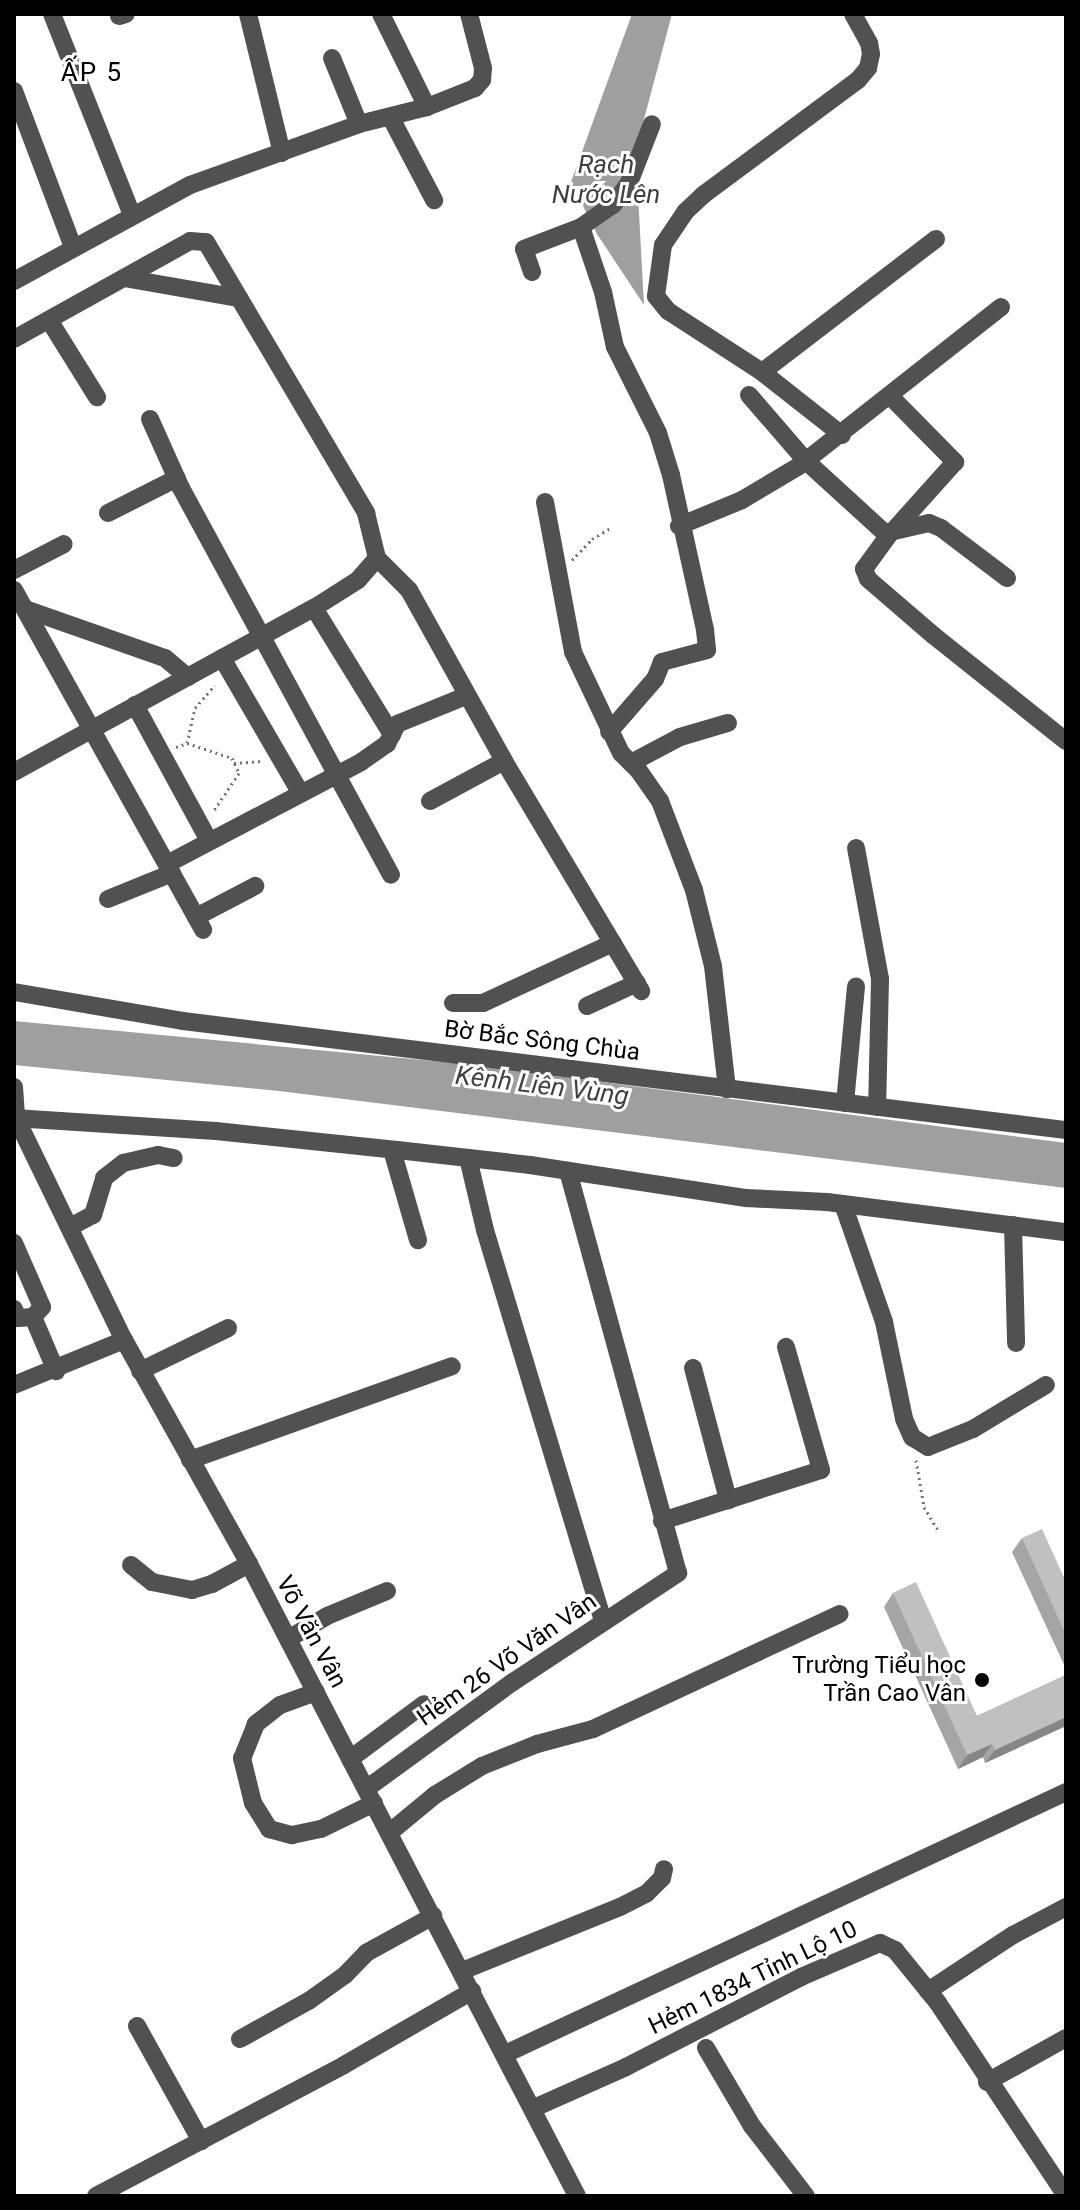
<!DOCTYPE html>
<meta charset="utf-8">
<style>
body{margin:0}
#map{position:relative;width:1080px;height:2210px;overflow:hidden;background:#fff;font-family:Roboto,sans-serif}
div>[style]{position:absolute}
.water>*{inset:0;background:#9f9f9f}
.path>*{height:3px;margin-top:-1.5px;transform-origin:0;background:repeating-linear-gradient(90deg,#737373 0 2px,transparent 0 6px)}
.minor>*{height:18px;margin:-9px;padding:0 9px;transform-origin:9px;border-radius:9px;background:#515151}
.wall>*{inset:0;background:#a5a5a5}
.shaded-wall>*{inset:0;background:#868686}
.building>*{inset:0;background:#c0c0c0}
.dots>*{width:22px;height:22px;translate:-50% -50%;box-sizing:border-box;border:4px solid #fff;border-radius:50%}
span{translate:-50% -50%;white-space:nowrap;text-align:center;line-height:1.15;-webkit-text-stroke:6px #fff;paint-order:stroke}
.street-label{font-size:24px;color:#000}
.poi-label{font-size:24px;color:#000}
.right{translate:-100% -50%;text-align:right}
.neighbourhood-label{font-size:26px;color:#000;letter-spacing:2px}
.water-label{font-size:26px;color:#404040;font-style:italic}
.frame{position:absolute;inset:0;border:16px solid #000;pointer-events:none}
</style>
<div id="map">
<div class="water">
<i style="clip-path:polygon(632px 14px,672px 14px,643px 123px,637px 176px,644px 305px,597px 234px,571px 182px)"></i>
<i style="clip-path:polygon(14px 1021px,464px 1064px,1066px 1143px,1066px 1188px,279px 1091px,14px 1065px)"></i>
</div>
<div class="path">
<i style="left:572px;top:560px;width:29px;rotate:-46deg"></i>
<i style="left:592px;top:539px;width:21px;rotate:-31deg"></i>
<i style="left:187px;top:743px;width:36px;rotate:-77deg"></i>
<i style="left:195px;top:708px;width:30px;rotate:-49deg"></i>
<i style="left:176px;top:747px;width:12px;rotate:-20deg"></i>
<i style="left:187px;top:743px;width:47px;rotate:18.4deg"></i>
<i style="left:232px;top:758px;width:17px;rotate:65deg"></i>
<i style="left:239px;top:773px;width:48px;rotate:124deg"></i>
<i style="left:234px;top:763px;width:29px;rotate:-4deg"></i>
<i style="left:916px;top:1460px;width:48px;rotate:80.3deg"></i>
<i style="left:924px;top:1507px;width:26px;rotate:59deg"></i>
</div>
<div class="minor">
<i style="left:52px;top:14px;width:216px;rotate:68.3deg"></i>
<i style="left:248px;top:14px;width:143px;rotate:76.3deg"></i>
<i style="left:381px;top:14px;width:104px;rotate:63.7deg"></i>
<i style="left:119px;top:16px;width:7px;rotate:-16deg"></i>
<i style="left:332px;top:58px;width:71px;rotate:67.8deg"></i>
<i style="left:14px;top:91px;width:167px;rotate:69.3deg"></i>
<i style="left:391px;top:118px;width:93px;rotate:62.3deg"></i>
<i style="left:581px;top:227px;width:39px;rotate:-35deg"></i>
<i style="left:613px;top:205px;width:27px;rotate:-54deg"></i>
<i style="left:629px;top:183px;width:63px;rotate:-68.7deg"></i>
<i style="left:532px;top:272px;width:24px;rotate:-109deg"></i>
<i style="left:524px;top:249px;width:61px;rotate:-21.1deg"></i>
<i style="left:581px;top:227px;width:69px;rotate:71.3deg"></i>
<i style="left:603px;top:292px;width:56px;rotate:77.7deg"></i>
<i style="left:615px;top:347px;width:96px;rotate:63.4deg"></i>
<i style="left:658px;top:433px;width:44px;rotate:72.8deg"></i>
<i style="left:671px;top:475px;width:159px;rotate:77.6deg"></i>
<i style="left:705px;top:630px;width:20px;rotate:84deg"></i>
<i style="left:707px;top:650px;width:47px;rotate:165.1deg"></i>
<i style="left:662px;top:662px;width:18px;rotate:112deg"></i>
<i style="left:655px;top:679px;width:70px;rotate:131deg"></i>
<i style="left:124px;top:278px;width:117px;rotate:9.9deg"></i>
<i style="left:14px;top:281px;width:200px;rotate:-28.6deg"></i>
<i style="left:190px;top:185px;width:180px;rotate:-19.8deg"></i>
<i style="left:359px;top:124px;width:70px;rotate:-14deg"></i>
<i style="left:427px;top:107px;width:52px;rotate:-21.6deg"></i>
<i style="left:475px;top:88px;width:11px;rotate:-49deg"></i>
<i style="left:482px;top:80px;width:12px;rotate:-85deg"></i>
<i style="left:483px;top:68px;width:56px;rotate:-104.5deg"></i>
<i style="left:49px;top:320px;width:91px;rotate:58.1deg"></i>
<i style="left:14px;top:339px;width:201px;rotate:-29.1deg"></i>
<i style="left:190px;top:241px;width:16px;rotate:4deg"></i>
<i style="left:206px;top:242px;width:315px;rotate:59.4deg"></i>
<i style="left:366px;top:513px;width:46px;rotate:76.3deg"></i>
<i style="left:377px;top:558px;width:45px;rotate:45deg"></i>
<i style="left:409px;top:590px;width:196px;rotate:60.9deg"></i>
<i style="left:504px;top:761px;width:268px;rotate:59.2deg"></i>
<i style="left:762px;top:372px;width:219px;rotate:-37.4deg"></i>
<i style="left:749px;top:395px;width:87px;rotate:49.2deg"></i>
<i style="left:806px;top:461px;width:111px;rotate:42.4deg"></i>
<i style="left:890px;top:396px;width:93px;rotate:45.4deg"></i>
<i style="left:955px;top:462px;width:91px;rotate:131.9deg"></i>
<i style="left:150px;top:419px;width:76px;rotate:65.8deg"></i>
<i style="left:181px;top:488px;width:440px;rotate:61.5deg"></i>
<i style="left:842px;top:435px;width:102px;rotate:-141.8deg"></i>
<i style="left:762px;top:372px;width:112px;rotate:-147deg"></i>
<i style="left:668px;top:311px;width:19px;rotate:-129deg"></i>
<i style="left:656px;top:296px;width:51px;rotate:-82.2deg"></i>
<i style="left:663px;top:245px;width:40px;rotate:-56deg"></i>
<i style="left:685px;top:212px;width:25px;rotate:-43deg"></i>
<i style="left:703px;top:195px;width:193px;rotate:-36.6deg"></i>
<i style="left:858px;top:80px;width:16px;rotate:-50deg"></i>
<i style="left:868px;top:68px;width:14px;rotate:-78deg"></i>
<i style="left:871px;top:54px;width:11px;rotate:-100deg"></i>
<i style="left:869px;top:43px;width:33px;rotate:-119deg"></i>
<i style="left:545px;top:502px;width:153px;rotate:79.4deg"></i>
<i style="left:573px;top:652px;width:112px;rotate:64.6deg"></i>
<i style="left:621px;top:753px;width:25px;rotate:45deg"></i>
<i style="left:639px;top:771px;width:37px;rotate:55deg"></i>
<i style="left:660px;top:801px;width:95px;rotate:69.1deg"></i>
<i style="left:694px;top:890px;width:78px;rotate:76deg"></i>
<i style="left:713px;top:966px;width:124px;rotate:83.5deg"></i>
<i style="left:108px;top:513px;width:77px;rotate:-26.9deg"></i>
<i style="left:679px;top:526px;width:68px;rotate:-22.4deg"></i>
<i style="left:742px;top:500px;width:66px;rotate:-30.8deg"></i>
<i style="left:799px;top:466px;width:257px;rotate:-38.2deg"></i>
<i style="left:14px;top:570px;width:56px;rotate:-27.5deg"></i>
<i style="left:1007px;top:578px;width:83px;rotate:-142.9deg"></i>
<i style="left:941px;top:528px;width:13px;rotate:-157deg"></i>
<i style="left:929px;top:523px;width:39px;rotate:167deg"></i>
<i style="left:891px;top:532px;width:46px;rotate:126.1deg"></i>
<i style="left:864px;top:569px;width:11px;rotate:68deg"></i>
<i style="left:868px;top:579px;width:86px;rotate:40.7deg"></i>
<i style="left:933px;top:635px;width:170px;rotate:38.6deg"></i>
<i style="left:14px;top:590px;width:389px;rotate:60.9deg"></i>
<i style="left:314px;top:608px;width:149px;rotate:58.4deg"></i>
<i style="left:25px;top:609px;width:148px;rotate:19.3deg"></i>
<i style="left:165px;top:658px;width:30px;rotate:40deg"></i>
<i style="left:222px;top:658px;width:155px;rotate:59.8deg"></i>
<i style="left:135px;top:705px;width:155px;rotate:61.4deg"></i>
<i style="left:631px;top:763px;width:55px;rotate:-28deg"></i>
<i style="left:680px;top:737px;width:50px;rotate:-16.3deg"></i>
<i style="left:14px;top:772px;width:342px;rotate:-28.7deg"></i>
<i style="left:314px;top:608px;width:52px;rotate:-32.5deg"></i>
<i style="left:358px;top:580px;width:29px;rotate:-49deg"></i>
<i style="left:430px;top:801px;width:84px;rotate:-28.4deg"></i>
<i style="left:856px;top:848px;width:133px;rotate:79.6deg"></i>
<i style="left:880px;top:979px;width:128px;rotate:91.3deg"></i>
<i style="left:167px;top:864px;width:219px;rotate:-27.7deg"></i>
<i style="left:361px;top:762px;width:32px;rotate:-35deg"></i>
<i style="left:387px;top:744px;width:22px;rotate:-63deg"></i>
<i style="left:397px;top:724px;width:74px;rotate:-22.1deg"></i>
<i style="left:108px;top:899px;width:69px;rotate:-22.1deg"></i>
<i style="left:196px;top:917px;width:67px;rotate:-27.7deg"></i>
<i style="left:14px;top:992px;width:171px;rotate:9.7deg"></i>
<i style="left:183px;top:1021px;width:890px;rotate:7.04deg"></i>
<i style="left:453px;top:1003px;width:30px"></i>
<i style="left:483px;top:1003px;width:143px;rotate:-24.8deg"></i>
<i style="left:587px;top:1006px;width:55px;rotate:-24.7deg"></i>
<i style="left:14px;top:1087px;width:31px;rotate:86deg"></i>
<i style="left:16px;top:1118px;width:247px;rotate:64.1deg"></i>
<i style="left:124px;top:1340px;width:257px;rotate:60.8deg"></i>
<i style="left:249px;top:1564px;width:712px;rotate:62.57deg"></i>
<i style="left:845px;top:1103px;width:117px;rotate:-84.6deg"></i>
<i style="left:14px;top:1118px;width:202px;rotate:3.7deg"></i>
<i style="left:216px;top:1131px;width:182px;rotate:6deg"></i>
<i style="left:397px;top:1150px;width:134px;rotate:6.4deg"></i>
<i style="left:530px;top:1165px;width:219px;rotate:8.7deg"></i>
<i style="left:746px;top:1198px;width:81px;rotate:2.8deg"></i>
<i style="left:827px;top:1202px;width:241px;rotate:7.2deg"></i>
<i style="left:392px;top:1150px;width:94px;rotate:73.9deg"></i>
<i style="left:468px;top:1158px;width:74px;rotate:76.7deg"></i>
<i style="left:485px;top:1230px;width:409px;rotate:73.2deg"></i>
<i style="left:843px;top:1204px;width:125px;rotate:70.8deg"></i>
<i style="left:884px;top:1322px;width:99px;rotate:78.3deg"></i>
<i style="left:904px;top:1419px;width:20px;rotate:66deg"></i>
<i style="left:912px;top:1437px;width:19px;rotate:32deg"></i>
<i style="left:928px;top:1447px;width:48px;rotate:-21.8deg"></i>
<i style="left:973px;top:1429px;width:85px;rotate:-31.1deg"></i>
<i style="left:1013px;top:1225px;width:118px;rotate:88.5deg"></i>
<i style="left:70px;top:1227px;width:26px;rotate:-28deg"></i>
<i style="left:93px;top:1215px;width:39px;rotate:-73deg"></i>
<i style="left:104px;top:1178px;width:24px;rotate:-38deg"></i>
<i style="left:123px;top:1163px;width:36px;rotate:-13deg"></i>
<i style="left:158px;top:1155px;width:16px;rotate:11deg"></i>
<i style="left:14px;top:1243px;width:70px;rotate:66.4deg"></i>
<i style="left:42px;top:1307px;width:13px;rotate:132deg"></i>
<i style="left:33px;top:1317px;width:15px;rotate:176deg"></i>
<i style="left:18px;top:1318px;width:10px;rotate:-114deg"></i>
<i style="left:33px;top:1317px;width:59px;rotate:66.9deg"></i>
<i style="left:693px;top:1368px;width:137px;rotate:75.1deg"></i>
<i style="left:140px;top:1371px;width:98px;rotate:-26deg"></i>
<i style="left:14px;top:1385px;width:119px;rotate:-22.2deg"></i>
<i style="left:190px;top:1460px;width:278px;rotate:-19.7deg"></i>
<i style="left:662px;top:1521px;width:167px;rotate:-17.8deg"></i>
<i style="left:821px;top:1470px;width:128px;rotate:-105.9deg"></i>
<i style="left:131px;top:1565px;width:27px;rotate:39deg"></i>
<i style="left:152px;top:1582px;width:41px;rotate:11.3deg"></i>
<i style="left:192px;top:1590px;width:21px;rotate:-17deg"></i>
<i style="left:212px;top:1584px;width:42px;rotate:-28.4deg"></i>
<i style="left:288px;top:1639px;width:45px;rotate:-30.5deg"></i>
<i style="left:327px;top:1616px;width:65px;rotate:-22.6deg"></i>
<i style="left:316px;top:1692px;width:38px;rotate:160deg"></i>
<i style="left:280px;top:1705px;width:31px;rotate:142deg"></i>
<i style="left:256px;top:1724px;width:37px;rotate:112deg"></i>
<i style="left:242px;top:1758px;width:46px;rotate:76.3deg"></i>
<i style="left:253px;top:1803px;width:31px;rotate:58deg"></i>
<i style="left:269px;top:1829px;width:24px;rotate:15deg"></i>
<i style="left:292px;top:1835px;width:30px;rotate:-12deg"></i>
<i style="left:321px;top:1829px;width:59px;rotate:-26.1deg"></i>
<i style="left:350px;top:1759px;width:92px;rotate:-36.6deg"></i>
<i style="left:366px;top:1789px;width:182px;rotate:-36.1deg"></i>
<i style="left:513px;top:1682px;width:198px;rotate:-33.4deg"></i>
<i style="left:678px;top:1573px;width:417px;rotate:-105.3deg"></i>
<i style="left:389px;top:1833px;width:60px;rotate:-39.6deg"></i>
<i style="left:435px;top:1795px;width:55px;rotate:-31.7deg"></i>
<i style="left:482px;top:1766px;width:59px;rotate:-21.8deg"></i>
<i style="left:537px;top:1744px;width:58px;rotate:-15deg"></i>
<i style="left:593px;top:1729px;width:272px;rotate:-25deg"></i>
<i style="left:462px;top:1971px;width:170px;rotate:-22.1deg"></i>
<i style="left:620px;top:1907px;width:30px;rotate:-27deg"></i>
<i style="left:647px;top:1893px;width:21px;rotate:-45deg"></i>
<i style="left:662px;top:1878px;width:9px;rotate:-77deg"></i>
<i style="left:928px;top:1991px;width:102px;rotate:-33.4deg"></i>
<i style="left:1013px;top:1935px;width:60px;rotate:-27.8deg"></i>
<i style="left:137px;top:2026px;width:132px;rotate:60.9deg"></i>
<i style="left:240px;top:2039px;width:80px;rotate:-29.1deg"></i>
<i style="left:310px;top:2000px;width:43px;rotate:-35.5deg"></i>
<i style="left:345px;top:1975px;width:30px;rotate:-46deg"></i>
<i style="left:366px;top:1953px;width:77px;rotate:-28.9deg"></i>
<i style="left:706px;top:2048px;width:91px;rotate:59.5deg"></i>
<i style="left:752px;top:2126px;width:88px;rotate:52.4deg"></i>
<i style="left:505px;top:2054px;width:619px;rotate:-25.03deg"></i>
<i style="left:987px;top:2082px;width:90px;rotate:-29.1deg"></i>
<i style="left:534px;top:2108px;width:101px;rotate:-24deg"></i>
<i style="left:626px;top:2067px;width:197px;rotate:-27.2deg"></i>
<i style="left:801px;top:1977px;width:86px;rotate:-23.3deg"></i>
<i style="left:880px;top:1943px;width:17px;rotate:25deg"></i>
<i style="left:895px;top:1950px;width:68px;rotate:50.9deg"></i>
<i style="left:938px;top:2003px;width:232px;rotate:56.4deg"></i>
<i style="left:96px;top:2196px;width:280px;rotate:-27.8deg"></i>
<i style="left:344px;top:2065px;width:148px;rotate:-30deg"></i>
</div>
<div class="wall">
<i style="clip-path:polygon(1022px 1538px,1066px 1582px,1066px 1669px,1012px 1552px)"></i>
<i style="clip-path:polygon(893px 1593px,977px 1716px,1066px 1675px,1066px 1726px,985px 1763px,983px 1757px,958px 1769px,884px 1607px)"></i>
</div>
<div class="shaded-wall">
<i style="clip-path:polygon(1066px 1717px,1066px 1726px,985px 1763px,995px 1750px)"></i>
<i style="clip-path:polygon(992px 1744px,983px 1757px,958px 1769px,967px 1755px)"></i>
</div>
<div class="building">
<i style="clip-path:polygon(1042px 1529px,1066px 1582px,1066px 1635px,1022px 1538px)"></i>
<i style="clip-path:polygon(916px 1582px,977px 1716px,1066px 1675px,1066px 1717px,995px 1750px,992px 1744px,967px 1755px,893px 1593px)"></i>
</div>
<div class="dots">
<i style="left:982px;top:1680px;background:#000"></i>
</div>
<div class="street-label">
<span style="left:542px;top:1041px;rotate:7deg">Bờ Bắc Sông Chùa</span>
<span style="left:311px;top:1632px;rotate:62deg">Võ Văn Vân</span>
<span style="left:507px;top:1660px;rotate:-35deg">Hẻm 26 Võ Văn Vân</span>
<span style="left:753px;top:1978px;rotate:-26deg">Hẻm 1834 Tỉnh Lộ 10</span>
</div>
<div class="poi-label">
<span class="right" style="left:966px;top:1680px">Trường Tiểu học<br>Trần Cao Vân</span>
</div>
<div class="neighbourhood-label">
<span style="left:92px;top:73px">ẤP 5</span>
</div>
<div class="water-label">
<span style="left:606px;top:180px">Rạch<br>Nước Lên</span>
<span style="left:542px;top:1086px;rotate:7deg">Kênh Liên Vùng</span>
</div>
<div class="frame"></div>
</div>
